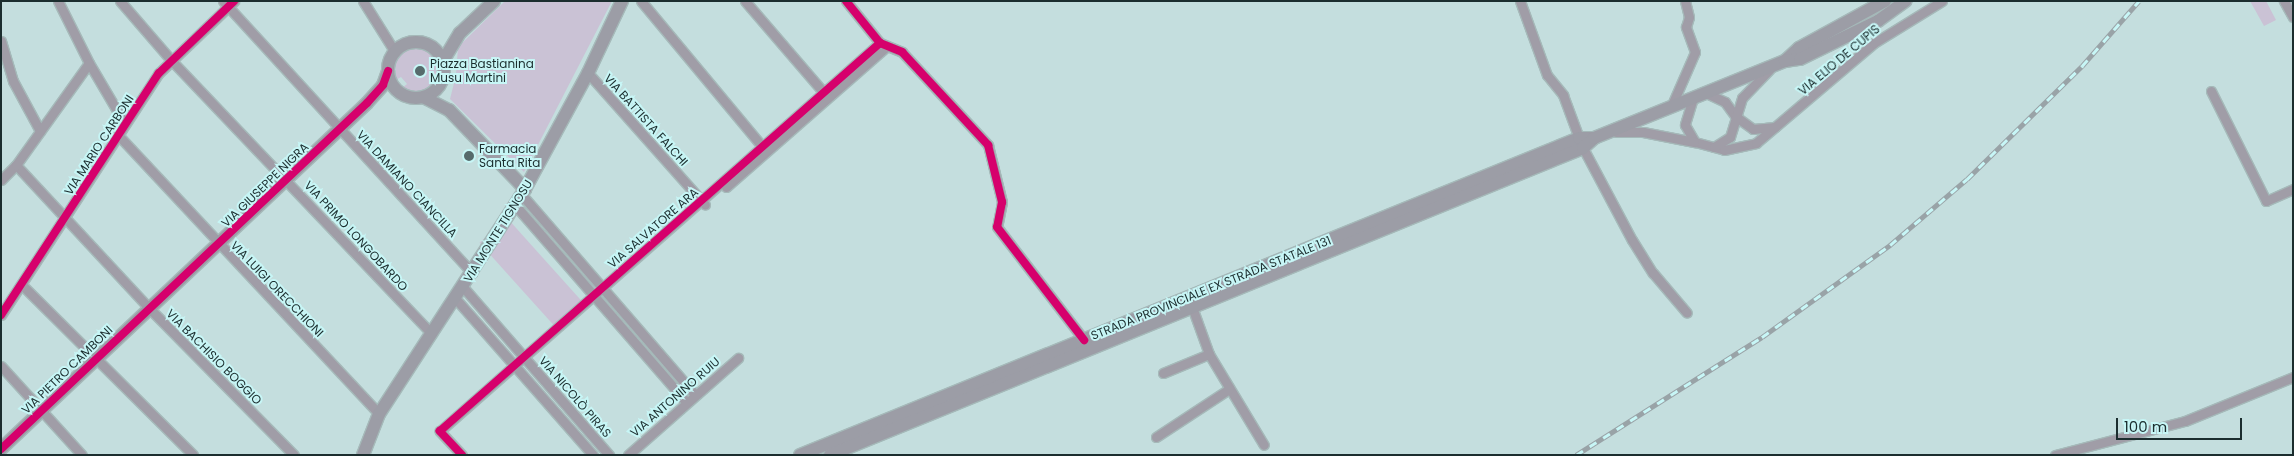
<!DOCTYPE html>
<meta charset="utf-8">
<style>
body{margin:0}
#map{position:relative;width:2294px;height:456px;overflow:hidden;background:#c4dede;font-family:Poppins,sans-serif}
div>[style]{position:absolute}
.green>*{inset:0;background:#cac2d5;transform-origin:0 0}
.roads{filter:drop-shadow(1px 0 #a5b9b9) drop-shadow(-1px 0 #a5b9b9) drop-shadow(0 1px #a5b9b9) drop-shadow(0 -1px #a5b9b9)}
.street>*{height:9px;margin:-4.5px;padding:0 4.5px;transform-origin:4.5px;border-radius:4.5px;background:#a09da7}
.secondary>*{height:12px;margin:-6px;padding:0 6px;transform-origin:6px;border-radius:6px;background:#9c9da6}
.secondary>.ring{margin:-6px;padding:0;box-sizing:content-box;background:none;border:12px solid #9c9da6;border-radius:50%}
.rail>*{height:4.5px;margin-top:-2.25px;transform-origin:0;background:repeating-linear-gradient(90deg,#c7f6f6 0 8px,#99a3a7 0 16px);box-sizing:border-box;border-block:1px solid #99a3a7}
.cycleway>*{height:8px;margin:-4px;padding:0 4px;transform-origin:4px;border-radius:4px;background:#d6006c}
.dots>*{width:14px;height:14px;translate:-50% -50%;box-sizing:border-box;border:2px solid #c7f6f6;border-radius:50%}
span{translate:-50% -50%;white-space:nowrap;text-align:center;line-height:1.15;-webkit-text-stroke:4px #c7f6f6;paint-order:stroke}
.street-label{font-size:12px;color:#1b2d2e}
.poi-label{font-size:12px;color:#1b2d2e}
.left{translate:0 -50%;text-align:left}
.frame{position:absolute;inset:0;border:2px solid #1b2d2e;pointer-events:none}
.scale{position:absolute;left:2116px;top:418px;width:126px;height:22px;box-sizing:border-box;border:2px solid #1b2d2e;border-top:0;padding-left:6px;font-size:15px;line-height:18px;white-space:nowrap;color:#1b2d2e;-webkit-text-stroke:4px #c7f6f6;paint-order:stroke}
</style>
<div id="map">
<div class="green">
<i style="clip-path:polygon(505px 1px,612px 1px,524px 172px,450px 99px,456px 75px,458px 47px)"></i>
<i style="clip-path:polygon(2250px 1px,2266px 1px,2276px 20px,2264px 26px)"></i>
<i style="clip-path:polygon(423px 48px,436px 58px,437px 80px,424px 92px,407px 92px,402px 88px,407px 84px,401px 77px,396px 80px,395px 58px,403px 50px)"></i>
<i style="left:507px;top:218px;width:115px;height:37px;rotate:48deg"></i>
</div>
<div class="roads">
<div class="street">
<i style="left:58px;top:1px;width:69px;rotate:63.4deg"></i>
<i style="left:89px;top:63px;width:71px;rotate:59.5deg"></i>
<i style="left:120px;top:1px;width:78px;rotate:49.2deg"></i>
<i style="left:171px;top:60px;width:378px;rotate:46.4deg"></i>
<i style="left:223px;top:1px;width:369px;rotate:47.5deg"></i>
<i style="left:363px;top:1px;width:60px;rotate:57.9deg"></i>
<i style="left:641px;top:1px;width:195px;rotate:50.2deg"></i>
<i style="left:745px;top:1px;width:121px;rotate:49.3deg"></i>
<i style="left:846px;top:1px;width:54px;rotate:51deg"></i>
<i style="left:880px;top:43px;width:24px;rotate:22deg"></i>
<i style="left:902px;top:52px;width:127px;rotate:47.2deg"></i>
<i style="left:988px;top:145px;width:59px;rotate:76.2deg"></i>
<i style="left:1002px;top:202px;width:25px;rotate:101deg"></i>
<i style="left:997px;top:227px;width:143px;rotate:52.4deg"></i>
<i style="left:1520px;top:1px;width:79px;rotate:70deg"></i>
<i style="left:1547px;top:75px;width:26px;rotate:51deg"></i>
<i style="left:1563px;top:95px;width:46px;rotate:69.6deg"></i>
<i style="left:2284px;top:1px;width:18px;rotate:61deg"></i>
<i style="left:1px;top:41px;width:42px;rotate:73.3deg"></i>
<i style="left:13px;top:81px;width:57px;rotate:61.6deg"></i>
<i style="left:588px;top:73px;width:176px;rotate:48.4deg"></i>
<i style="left:2211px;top:91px;width:123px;rotate:63.4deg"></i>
<i style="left:2266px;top:201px;width:30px;rotate:-24deg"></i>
<i style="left:1706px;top:93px;width:21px;rotate:25deg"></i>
<i style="left:1725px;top:102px;width:17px;rotate:54deg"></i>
<i style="left:1735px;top:116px;width:22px;rotate:36deg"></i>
<i style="left:1753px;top:129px;width:22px;rotate:-5deg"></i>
<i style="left:1693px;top:98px;width:28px;rotate:107deg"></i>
<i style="left:1685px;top:125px;width:20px;rotate:60deg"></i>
<i style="left:1695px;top:142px;width:30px;rotate:15deg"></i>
<i style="left:1724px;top:150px;width:33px;rotate:-12deg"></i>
<i style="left:1756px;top:143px;width:155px;rotate:-40.3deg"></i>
<i style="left:1874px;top:43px;width:80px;rotate:-31.7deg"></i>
<i style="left:1671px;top:107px;width:60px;rotate:-66.4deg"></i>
<i style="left:1695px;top:52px;width:27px;rotate:-110deg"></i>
<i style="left:1686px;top:27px;width:10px;rotate:-73deg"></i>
<i style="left:1689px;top:17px;width:16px;rotate:-104deg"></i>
<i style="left:1616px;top:132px;width:27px"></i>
<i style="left:1643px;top:132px;width:52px;rotate:11.1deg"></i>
<i style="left:119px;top:136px;width:381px;rotate:46.9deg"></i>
<i style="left:1714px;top:147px;width:19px;rotate:-32deg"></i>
<i style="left:1730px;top:137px;width:41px;rotate:-72.9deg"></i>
<i style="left:1742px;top:98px;width:40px;rotate:-46deg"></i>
<i style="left:1583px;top:148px;width:104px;rotate:62deg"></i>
<i style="left:1632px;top:240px;width:39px;rotate:58deg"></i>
<i style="left:1653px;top:273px;width:52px;rotate:49.6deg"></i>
<i style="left:16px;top:165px;width:197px;rotate:47.1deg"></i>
<i style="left:150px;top:309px;width:205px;rotate:45.4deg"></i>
<i style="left:1px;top:180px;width:21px;rotate:-45deg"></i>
<i style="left:16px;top:165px;width:125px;rotate:-54.4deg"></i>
<i style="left:726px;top:187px;width:214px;rotate:-41.2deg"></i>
<i style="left:522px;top:195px;width:264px;rotate:49.1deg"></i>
<i style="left:515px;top:205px;width:261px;rotate:49deg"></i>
<i style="left:22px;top:285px;width:241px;rotate:44.8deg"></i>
<i style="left:463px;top:287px;width:223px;rotate:49deg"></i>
<i style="left:455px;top:298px;width:209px;rotate:48.7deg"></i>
<i style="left:1192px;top:307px;width:50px;rotate:70.1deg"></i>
<i style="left:1209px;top:354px;width:106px;rotate:58.9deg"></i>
<i style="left:1px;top:315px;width:289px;rotate:-56.9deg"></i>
<i style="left:159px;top:73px;width:104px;rotate:-43.8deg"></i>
<i style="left:1px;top:366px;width:120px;rotate:47.7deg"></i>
<i style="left:1163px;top:373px;width:50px;rotate:-22.4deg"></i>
<i style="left:1156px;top:437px;width:87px;rotate:-33.3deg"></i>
<i style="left:462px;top:455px;width:33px;rotate:-133deg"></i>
<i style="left:440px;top:431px;width:587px;rotate:-41.41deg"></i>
<i style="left:628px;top:455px;width:147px;rotate:-41.4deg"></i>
<i style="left:2055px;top:455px;width:134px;rotate:-14.7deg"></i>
<i style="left:2185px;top:421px;width:117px;rotate:-22.2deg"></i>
</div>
<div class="secondary">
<i class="ring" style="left:388px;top:42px;width:44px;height:44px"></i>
<i style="left:443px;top:61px;width:33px;rotate:-59deg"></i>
<i style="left:460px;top:33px;width:47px;rotate:-43.3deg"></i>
<i style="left:1785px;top:61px;width:19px;rotate:-43deg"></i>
<i style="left:1799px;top:48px;width:98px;rotate:-28.7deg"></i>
<i style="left:425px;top:98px;width:27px;rotate:27deg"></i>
<i style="left:449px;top:110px;width:110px;rotate:46.1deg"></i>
<i style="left:1px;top:449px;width:504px;rotate:-43.39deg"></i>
<i style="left:367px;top:103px;width:24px;rotate:-48deg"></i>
<i style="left:383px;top:85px;width:15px;rotate:-70deg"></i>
<i style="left:363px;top:455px;width:44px;rotate:-68.7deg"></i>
<i style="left:379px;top:414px;width:268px;rotate:-57deg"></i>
<i style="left:525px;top:189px;width:132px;rotate:-61.5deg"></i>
<i style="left:588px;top:73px;width:80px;rotate:-64.7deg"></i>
<i style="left:800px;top:455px;width:841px;rotate:-22.14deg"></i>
<i style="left:1579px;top:138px;width:15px"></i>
<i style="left:830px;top:455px;width:813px;rotate:-22.18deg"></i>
<i style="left:1583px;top:148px;width:15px;rotate:-42deg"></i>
<i style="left:1594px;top:138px;width:206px;rotate:-22deg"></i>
<i style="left:1785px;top:61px;width:15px;rotate:-8deg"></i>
<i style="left:1800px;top:59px;width:87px;rotate:-26deg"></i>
<i style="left:1878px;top:21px;width:34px;rotate:-36deg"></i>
</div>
</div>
<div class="rail">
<i style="left:1576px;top:455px;width:220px;rotate:-32.4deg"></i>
<i style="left:1762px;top:337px;width:158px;rotate:-35.7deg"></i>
<i style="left:1890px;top:245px;width:101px;rotate:-40.6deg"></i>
<i style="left:1967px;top:179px;width:161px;rotate:-44.5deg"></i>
<i style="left:2082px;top:66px;width:86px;rotate:-48.8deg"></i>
</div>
<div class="cycleway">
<i style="left:846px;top:1px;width:54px;rotate:51deg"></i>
<i style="left:880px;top:43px;width:24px;rotate:22deg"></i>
<i style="left:902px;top:52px;width:127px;rotate:47.2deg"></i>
<i style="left:988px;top:145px;width:59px;rotate:76.2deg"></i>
<i style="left:1002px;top:202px;width:25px;rotate:101deg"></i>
<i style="left:997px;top:227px;width:143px;rotate:52.4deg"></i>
<i style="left:1px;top:315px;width:289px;rotate:-56.9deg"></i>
<i style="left:159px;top:73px;width:104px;rotate:-43.8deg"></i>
<i style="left:1px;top:449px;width:504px;rotate:-43.39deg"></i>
<i style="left:367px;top:103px;width:24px;rotate:-48deg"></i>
<i style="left:383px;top:85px;width:15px;rotate:-70deg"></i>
<i style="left:462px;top:455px;width:33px;rotate:-133deg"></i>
<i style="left:440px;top:431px;width:587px;rotate:-41.41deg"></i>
</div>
<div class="dots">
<i style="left:420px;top:71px;background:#566b6c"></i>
<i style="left:469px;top:156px;background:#566b6c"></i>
</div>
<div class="street-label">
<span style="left:1839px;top:60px;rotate:-40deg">VIA ELIO DE CUPIS</span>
<span style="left:646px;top:120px;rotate:48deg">VIA BATTISTA FALCHI</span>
<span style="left:99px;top:145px;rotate:-57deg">VIA MARIO CARBONI</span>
<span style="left:407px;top:184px;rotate:47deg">VIA DAMIANO CIANCILLA</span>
<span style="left:265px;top:185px;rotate:-44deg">VIA GIUSEPPE NIGRA</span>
<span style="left:653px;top:228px;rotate:-41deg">VIA SALVATORE ARA</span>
<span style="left:498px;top:231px;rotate:-58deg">VIA MONTE TIGNOSU</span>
<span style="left:356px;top:236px;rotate:47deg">VIA PRIMO LONGOBARDO</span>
<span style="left:1211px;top:288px;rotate:-22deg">STRADA PROVINCIALE EX STRADA STATALE 131</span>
<span style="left:277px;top:289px;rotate:46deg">VIA LUIGI ORECCHIONI</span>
<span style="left:214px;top:357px;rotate:45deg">VIA BACHISIO BOGGIO</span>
<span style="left:67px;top:370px;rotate:-44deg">VIA PIETRO CAMBONI</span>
<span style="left:575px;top:397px;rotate:49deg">VIA NICOLÒ PIRAS</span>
<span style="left:675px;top:397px;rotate:-41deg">VIA ANTONINO RUIU</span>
</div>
<div class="poi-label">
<span class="left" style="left:430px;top:71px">Piazza Bastianina<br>Musu Martini</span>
<span class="left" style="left:479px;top:156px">Farmacia<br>Santa Rita</span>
</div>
<div class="frame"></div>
<div class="scale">100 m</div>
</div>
